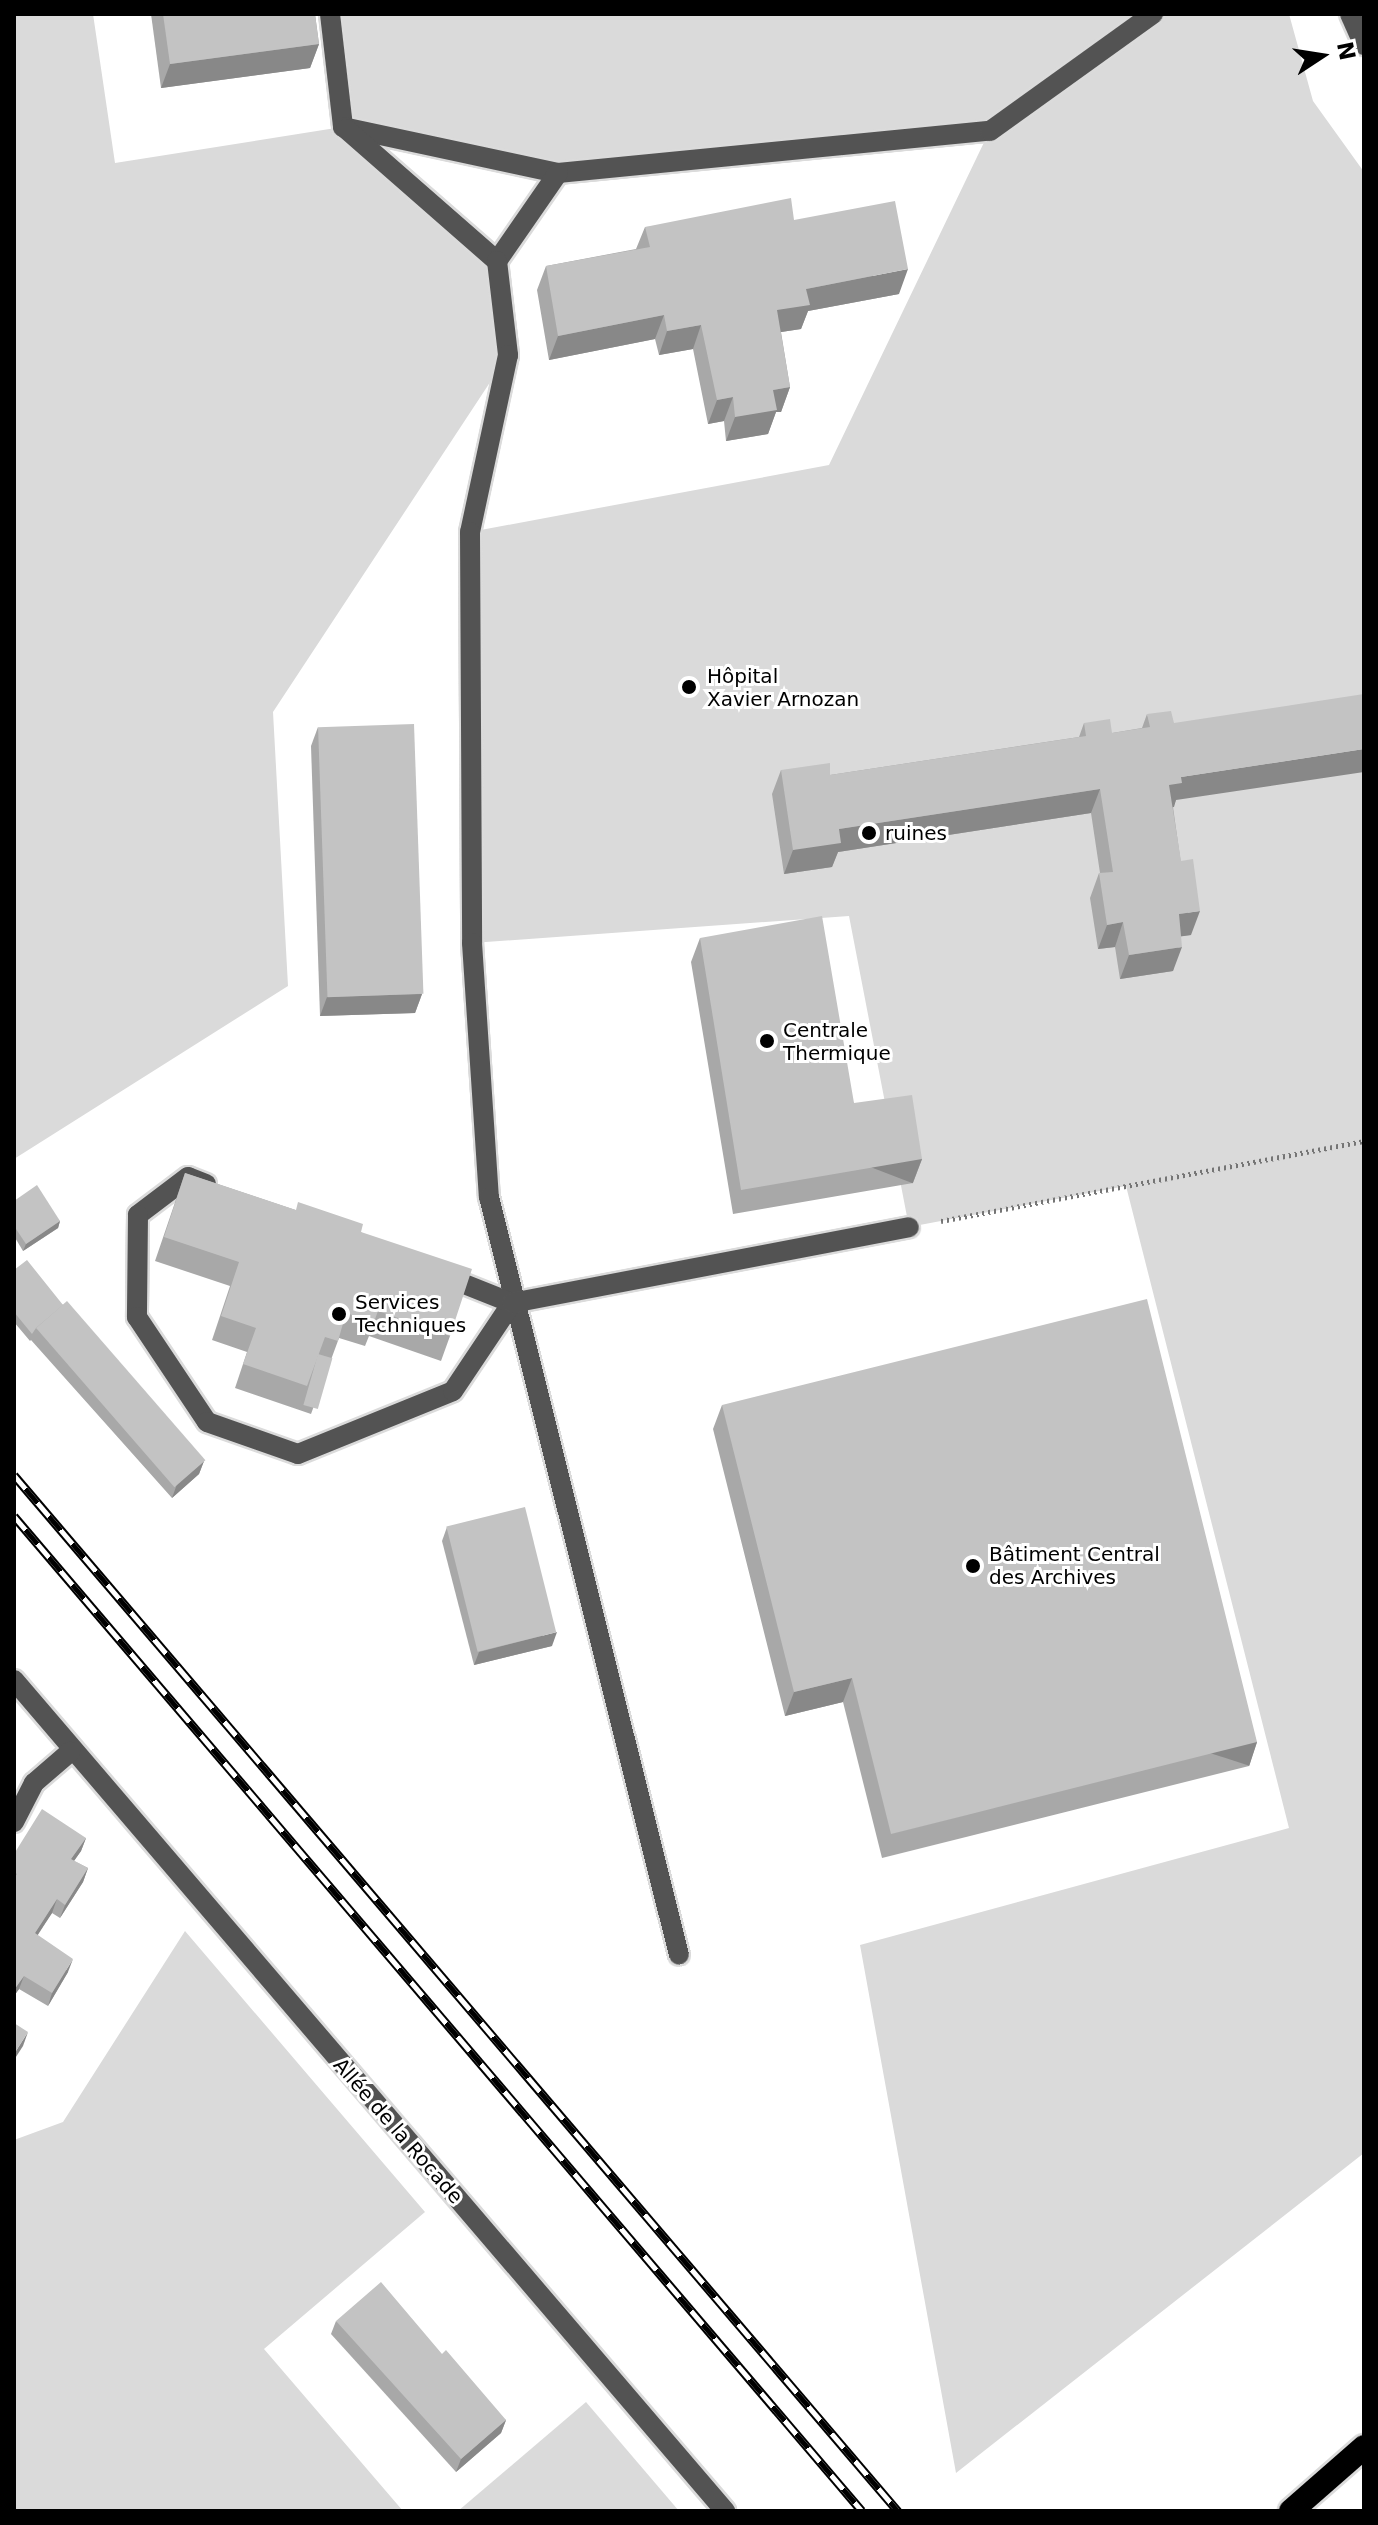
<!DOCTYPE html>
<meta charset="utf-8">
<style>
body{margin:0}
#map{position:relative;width:1378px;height:2525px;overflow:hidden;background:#fff;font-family:"DejaVu Sans",sans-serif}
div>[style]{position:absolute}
.green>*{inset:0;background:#dadada}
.path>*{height:5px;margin-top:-2.5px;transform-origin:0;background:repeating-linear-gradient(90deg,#757575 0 2px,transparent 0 6px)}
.roads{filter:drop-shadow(2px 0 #dbdbdb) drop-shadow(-2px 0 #dbdbdb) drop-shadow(0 2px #dbdbdb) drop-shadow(0 -2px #dbdbdb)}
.minor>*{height:20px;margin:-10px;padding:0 10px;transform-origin:10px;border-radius:10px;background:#535353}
.highway>*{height:24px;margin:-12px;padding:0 12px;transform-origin:12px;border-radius:12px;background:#000}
.rail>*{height:9px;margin-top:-4.5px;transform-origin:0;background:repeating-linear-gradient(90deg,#fff 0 18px,#000 0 36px);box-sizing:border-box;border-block:2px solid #000}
.wall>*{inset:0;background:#a8a8a8}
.shaded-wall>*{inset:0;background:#888;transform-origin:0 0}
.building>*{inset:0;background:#c3c3c3;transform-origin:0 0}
.dots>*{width:22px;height:22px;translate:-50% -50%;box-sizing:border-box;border:4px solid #fff;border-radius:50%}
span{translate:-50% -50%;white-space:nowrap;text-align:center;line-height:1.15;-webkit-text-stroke:6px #fff;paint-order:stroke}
.poi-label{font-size:20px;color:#000}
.left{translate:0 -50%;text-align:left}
.street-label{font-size:20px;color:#000}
.frame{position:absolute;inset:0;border:16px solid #000;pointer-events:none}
.north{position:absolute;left:1282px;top:16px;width:80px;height:80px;-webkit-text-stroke:6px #fff;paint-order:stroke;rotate:78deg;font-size:22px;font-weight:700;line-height:32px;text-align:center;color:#000}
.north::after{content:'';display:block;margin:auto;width:28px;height:36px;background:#000;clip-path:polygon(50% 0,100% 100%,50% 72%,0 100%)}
</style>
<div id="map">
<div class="green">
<i style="clip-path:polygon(14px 14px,93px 14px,115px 163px,342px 127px,330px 14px,1289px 14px,1313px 101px,1364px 172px,1364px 2153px,956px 2473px,860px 1945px,1289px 1828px,1126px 1186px,909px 1227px,849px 916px,472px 943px,470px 532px,829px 465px,989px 132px,558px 173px,344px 127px,497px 261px,508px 355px,273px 712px,288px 986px,14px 1159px)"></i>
<i style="clip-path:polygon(185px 1931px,425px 2212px,264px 2349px,403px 2511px,14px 2511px,14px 2140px,63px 2122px)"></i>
<i style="clip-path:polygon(586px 2402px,679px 2511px,458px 2511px)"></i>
</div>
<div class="path">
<i style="left:941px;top:1221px;width:430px;rotate:-10.7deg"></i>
</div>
<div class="roads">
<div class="minor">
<i style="left:330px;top:14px;width:114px;rotate:83.4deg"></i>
<i style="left:343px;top:127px;width:220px;rotate:12.1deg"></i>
<i style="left:558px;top:173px;width:434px;rotate:-5.6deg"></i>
<i style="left:990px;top:131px;width:201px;rotate:-35.7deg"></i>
<i style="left:1350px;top:14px;width:34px;rotate:66deg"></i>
<i style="left:346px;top:129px;width:201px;rotate:41.2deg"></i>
<i style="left:558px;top:173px;width:107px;rotate:124.7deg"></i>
<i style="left:497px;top:261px;width:95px;rotate:83.3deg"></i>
<i style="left:508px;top:355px;width:181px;rotate:102.1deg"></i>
<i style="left:470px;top:532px;width:411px;rotate:89.7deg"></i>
<i style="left:472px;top:943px;width:255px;rotate:86.2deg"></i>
<i style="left:489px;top:1197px;width:781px;rotate:75.93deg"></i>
<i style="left:206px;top:1184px;width:19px;rotate:-159deg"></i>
<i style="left:188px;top:1177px;width:63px;rotate:142.8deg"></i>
<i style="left:138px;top:1215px;width:102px;rotate:90.6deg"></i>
<i style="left:137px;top:1317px;width:126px;rotate:56.3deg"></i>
<i style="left:207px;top:1422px;width:96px;rotate:19.4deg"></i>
<i style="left:298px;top:1454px;width:167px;rotate:-22.1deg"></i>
<i style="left:453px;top:1391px;width:106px;rotate:-56.2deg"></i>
<i style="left:444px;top:1276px;width:73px;rotate:21.7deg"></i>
<i style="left:512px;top:1303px;width:404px;rotate:-10.8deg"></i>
<i style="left:14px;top:1680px;width:1094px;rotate:49.45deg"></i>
<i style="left:14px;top:1822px;width:44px;rotate:-62.9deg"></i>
<i style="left:34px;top:1783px;width:48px;rotate:-40.7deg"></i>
</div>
<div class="highway">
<i style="left:1291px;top:2511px;width:97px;rotate:-41.2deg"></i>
</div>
</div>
<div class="rail">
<i style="left:14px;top:1475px;width:1362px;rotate:49.53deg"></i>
<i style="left:14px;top:1516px;width:1307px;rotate:49.56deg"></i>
</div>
<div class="wall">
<i style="clip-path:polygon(151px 14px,315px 14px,319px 44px,310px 68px,161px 88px)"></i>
<i style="clip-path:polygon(794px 220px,899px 294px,808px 311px,801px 329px,781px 332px,790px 387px,781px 412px,776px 412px,768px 434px,726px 441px,724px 421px,708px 424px,693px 349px,659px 355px,655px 339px,549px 360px,537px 290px,546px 266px,636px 249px,645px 227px)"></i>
<i style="clip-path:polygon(1147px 714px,1176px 800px,1173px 807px,1191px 935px,1181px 936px,1173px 971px,1120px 979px,1115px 947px,1098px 949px,1090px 898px,1099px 873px,1100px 873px,1091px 813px,838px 852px,832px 867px,784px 874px,772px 794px,781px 770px,830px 775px,1079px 737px,1084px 723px,1112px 733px,1142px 728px)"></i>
<i style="clip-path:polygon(318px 727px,422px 994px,415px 1013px,320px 1016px,311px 746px)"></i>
<i style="clip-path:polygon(700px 938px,854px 1103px,922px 1159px,913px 1183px,733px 1214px,691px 962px)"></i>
<i style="clip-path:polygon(185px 1173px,361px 1232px,450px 1336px,441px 1361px,369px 1336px,365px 1346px,339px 1338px,311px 1414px,235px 1388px,247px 1352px,212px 1340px,230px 1286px,155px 1261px)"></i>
<i style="clip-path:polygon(14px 1201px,60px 1221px,58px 1228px,23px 1251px,14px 1236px)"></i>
<i style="clip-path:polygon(14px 1270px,63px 1305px,204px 1461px,199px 1474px,172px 1498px,31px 1340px,30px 1341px,14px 1322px)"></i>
<i style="clip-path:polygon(722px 1405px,1257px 1742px,1249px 1766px,882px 1858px,843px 1702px,785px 1716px,713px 1429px)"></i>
<i style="clip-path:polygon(447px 1527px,552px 1646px,474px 1665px,442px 1541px)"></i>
<i style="clip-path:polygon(86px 1838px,81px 1851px,74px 1861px,88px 1868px,83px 1882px,60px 1918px,52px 1913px,37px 1935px,68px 1972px,48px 2006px,19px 1989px,14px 1996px,14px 1854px)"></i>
<i style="clip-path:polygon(336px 2321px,506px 2420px,501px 2433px,456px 2472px,331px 2334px)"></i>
</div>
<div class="shaded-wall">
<i style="clip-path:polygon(319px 44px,310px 68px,161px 88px,170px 64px)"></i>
<i style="clip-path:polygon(908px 269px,899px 294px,808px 311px,801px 329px,768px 334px,777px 310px,806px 289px)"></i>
<i style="clip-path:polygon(664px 315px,655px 339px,549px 360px,558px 336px)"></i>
<i style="clip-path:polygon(701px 325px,693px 349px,659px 355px,667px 331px)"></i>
<i style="clip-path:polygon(790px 387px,781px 412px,776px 412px,768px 434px,726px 441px,735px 417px,773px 390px)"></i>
<i style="clip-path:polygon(733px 397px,724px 421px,708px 424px,717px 400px)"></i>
<i style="clip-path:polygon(1364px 749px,1364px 772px,1176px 800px,1174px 807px,1161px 809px,1169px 785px,1181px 777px)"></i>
<i style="clip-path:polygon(1100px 789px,1091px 813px,838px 852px,832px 867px,784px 874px,793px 850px,839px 829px)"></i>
<i style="clip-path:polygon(1200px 911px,1191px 935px,1170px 938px,1179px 914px)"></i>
<i style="clip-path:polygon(1123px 922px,1115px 947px,1098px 949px,1107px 925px)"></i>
<i style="clip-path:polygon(1182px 947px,1173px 971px,1120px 979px,1129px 955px)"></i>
<i style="clip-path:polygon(422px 994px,415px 1013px,320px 1016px,327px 997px)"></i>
<i style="left:922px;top:1159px;width:26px;height:184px;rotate:111deg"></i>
<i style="clip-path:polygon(60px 1221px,58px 1228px,23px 1251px,26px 1244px)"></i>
<i style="clip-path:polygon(204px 1461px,199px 1474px,172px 1498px,177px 1484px)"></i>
<i style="clip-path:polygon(557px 1632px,552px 1646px,474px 1665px,479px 1652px)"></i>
<i style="clip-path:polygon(852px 1678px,843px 1702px,785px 1716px,794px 1692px)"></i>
<i style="left:1257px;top:1742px;width:25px;height:377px;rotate:108deg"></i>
<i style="clip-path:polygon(86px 1838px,81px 1851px,66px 1872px,71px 1859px)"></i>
<i style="clip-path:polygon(88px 1868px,83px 1882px,60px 1918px,65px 1905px)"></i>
<i style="clip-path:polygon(57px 1899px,52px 1913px,30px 1947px,35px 1933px)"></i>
<i style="clip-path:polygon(73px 1959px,68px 1972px,48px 2006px,52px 1993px)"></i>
<i style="clip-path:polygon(24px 1976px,19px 1989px,14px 1996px,14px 1990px)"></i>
<i style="clip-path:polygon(28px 2032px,23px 2046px,14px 2060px,14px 2054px)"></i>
<i style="clip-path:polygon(506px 2420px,501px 2433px,456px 2472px,461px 2459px)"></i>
</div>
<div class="building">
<i style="clip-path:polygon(163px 14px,315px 14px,319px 44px,170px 64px)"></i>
<i style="clip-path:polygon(791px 198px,794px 220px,895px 201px,908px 269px,806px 289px,810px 305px,777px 310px,790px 387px,773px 390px,777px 410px,735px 417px,733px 397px,717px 400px,701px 325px,667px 331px,664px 315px,558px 336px,546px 266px,650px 247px,645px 227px)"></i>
<i style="clip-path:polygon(1364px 694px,1364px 749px,1181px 777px,1182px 783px,1169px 785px,1181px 861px,1193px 859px,1200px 911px,1179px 914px,1182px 947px,1129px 955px,1123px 922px,1107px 925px,1099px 873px,1113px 872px,1100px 789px,839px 829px,841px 843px,793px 850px,781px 770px,830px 763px,830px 775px,1086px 736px,1084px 723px,1110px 719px,1112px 733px,1150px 727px,1147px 714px,1171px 711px,1174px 723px)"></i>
<i style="left:414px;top:724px;width:270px;height:96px;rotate:88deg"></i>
<i style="clip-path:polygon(822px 916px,854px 1103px,912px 1095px,922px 1159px,741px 1190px,700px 938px)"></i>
<i style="clip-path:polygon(185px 1173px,296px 1210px,298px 1202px,363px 1224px,361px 1232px,472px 1269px,450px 1336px,378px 1311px,374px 1322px,346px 1313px,338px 1341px,325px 1337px,307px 1386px,243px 1364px,256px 1328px,221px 1316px,239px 1262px,164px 1237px)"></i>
<i style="clip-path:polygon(37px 1185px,60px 1221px,26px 1244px,14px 1226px,14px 1201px)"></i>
<i style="clip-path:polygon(27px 1260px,63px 1305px,36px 1328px,32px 1334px,14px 1312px,14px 1270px)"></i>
<i style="clip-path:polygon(1147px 1299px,1257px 1742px,891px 1834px,852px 1678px,794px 1692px,722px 1405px)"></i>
<i style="left:67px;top:1301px;width:211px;height:41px;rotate:49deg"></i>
<i style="left:318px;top:1354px;width:15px;height:53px;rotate:16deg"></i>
<i style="left:525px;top:1507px;width:129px;height:81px;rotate:76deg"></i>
<i style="clip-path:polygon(42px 1809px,86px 1838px,71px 1859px,88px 1868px,65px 1905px,57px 1899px,35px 1933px,73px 1959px,52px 1993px,24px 1976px,14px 1990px,14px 1878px,17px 1874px,14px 1872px,14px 1854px)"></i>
<i style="clip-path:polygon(14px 2023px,28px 2032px,14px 2054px)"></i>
<i style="clip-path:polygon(381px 2282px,442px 2354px,446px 2350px,506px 2420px,461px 2459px,336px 2321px)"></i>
</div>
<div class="dots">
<i style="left:689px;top:687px;background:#000"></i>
<i style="left:869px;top:833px;background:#000"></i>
<i style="left:767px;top:1041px;background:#000"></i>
<i style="left:339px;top:1314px;background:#000"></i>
<i style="left:973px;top:1566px;background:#000"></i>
</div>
<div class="poi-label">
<span class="left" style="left:707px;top:688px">Hôpital<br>Xavier Arnozan</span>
<span class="left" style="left:885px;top:833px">ruines</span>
<span class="left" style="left:783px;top:1042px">Centrale<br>Thermique</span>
<span class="left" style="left:355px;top:1314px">Services<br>Techniques</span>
<span class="left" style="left:989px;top:1566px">Bâtiment Central<br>des Archives</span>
</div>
<div class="street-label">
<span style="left:398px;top:2131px;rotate:49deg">Allée de la Rocade</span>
</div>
<div class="frame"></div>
<div class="north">N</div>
</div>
